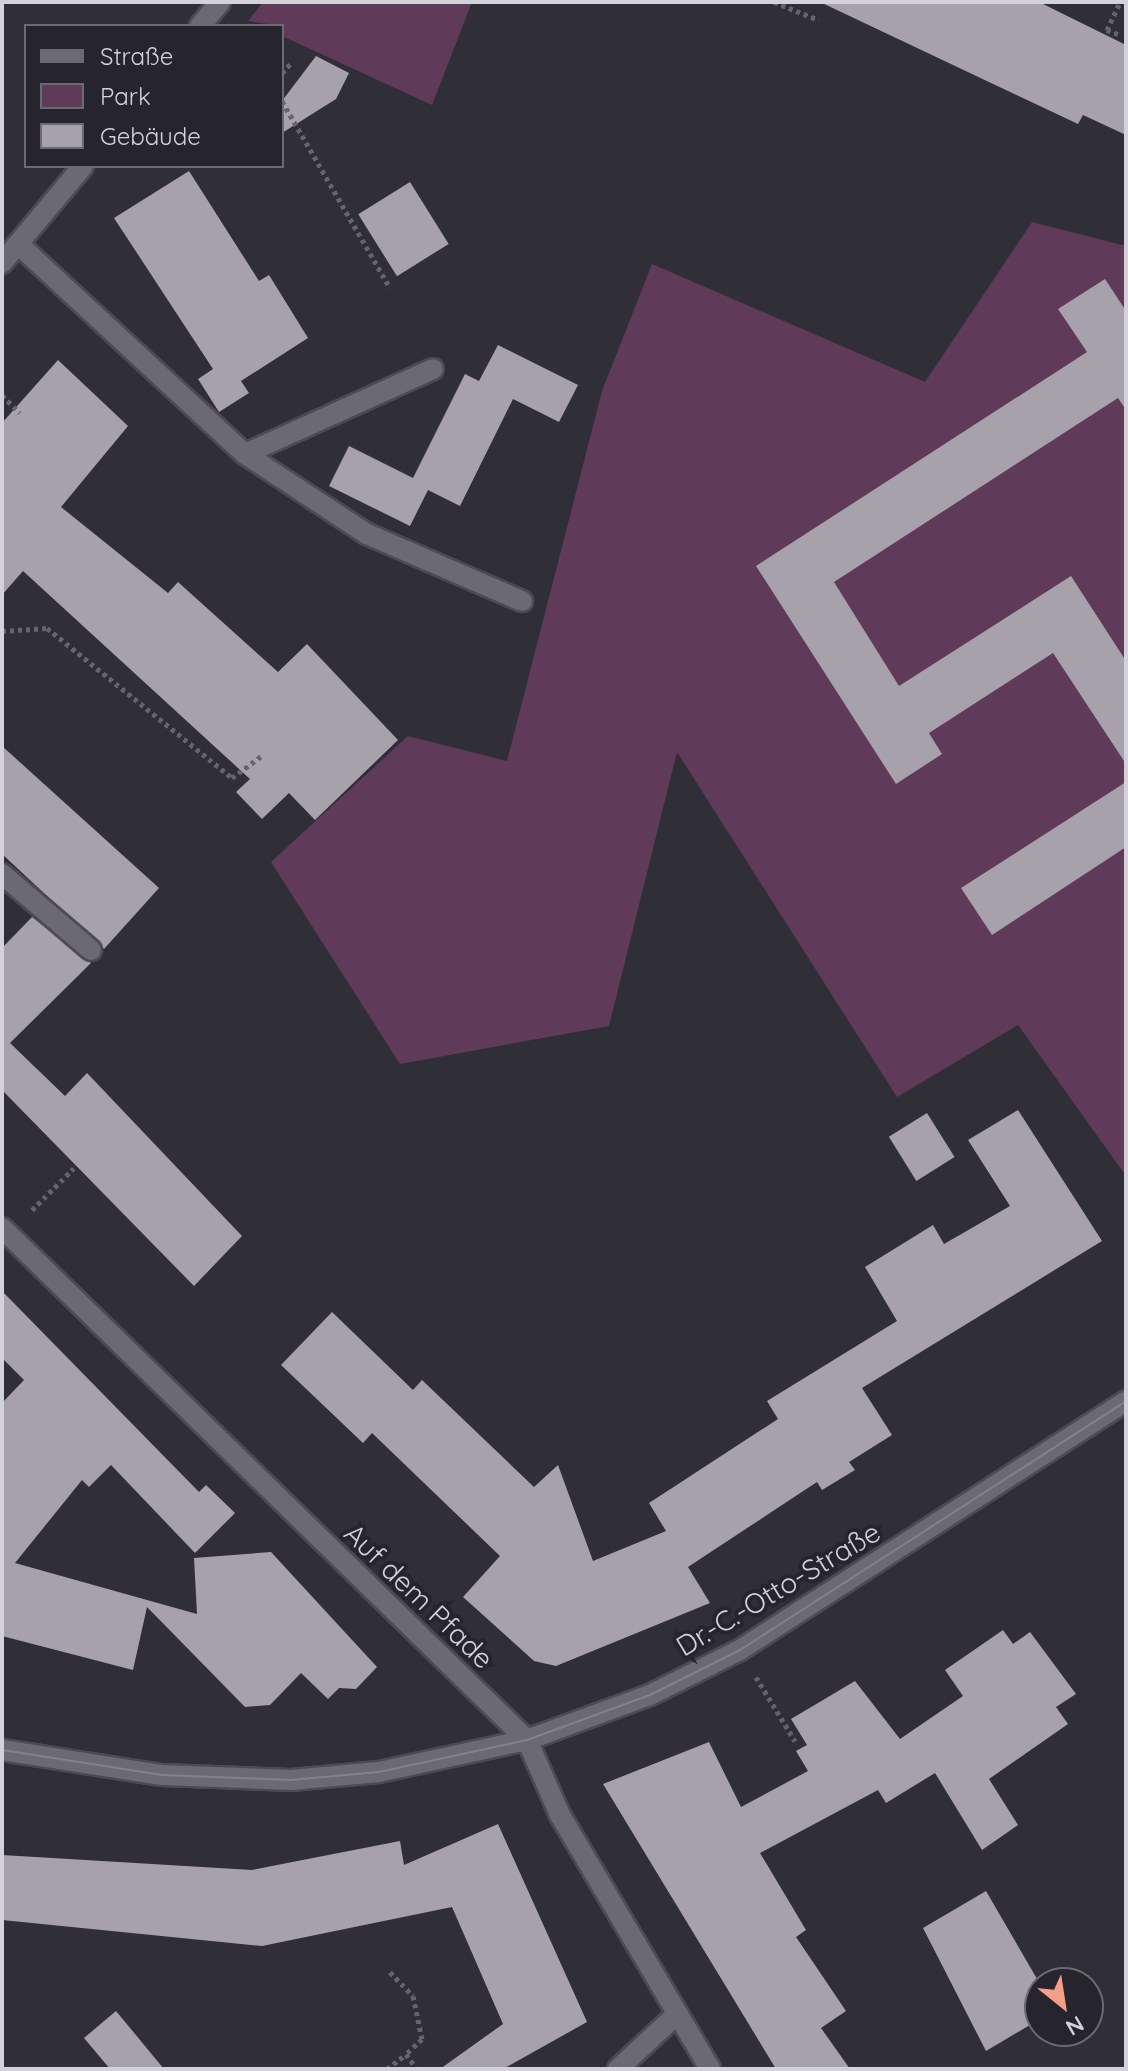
<!DOCTYPE html>
<meta charset="utf-8">
<style>
body{margin:0}
#map{position:relative;width:1128px;height:2071px;overflow:hidden;background:#302f38;font-family:Quicksand,sans-serif}
div>[style]{position:absolute}
.green>*{inset:0;background:#5f3a59}
.building>*{inset:0;background:#a7a1ab;transform-origin:0 0}
.path>*{height:5px;margin-top:-2.5px;transform-origin:0;background:repeating-linear-gradient(90deg,#65646c 0 4px,transparent 0 8px)}
.roads{filter:drop-shadow(2px 0 #4c4b53) drop-shadow(-2px 0 #4c4b53) drop-shadow(0 2px #4c4b53) drop-shadow(0 -2px #4c4b53)}
.service>*{height:20px;margin:-10px;padding:0 10px;transform-origin:10px;border-radius:10px;background:#6b6a74}
.minor>*{height:20px;margin:-10px;padding:0 10px;transform-origin:10px;border-radius:10px;background:#6b6a74}
.tertiary>*{height:20px;margin:-10px;padding:0 10px;transform-origin:10px;border-radius:10px;background:#6b6a74}
.tram>*{height:2px;margin:-1px;padding:0 1px;transform-origin:1px;border-radius:1px;background:#83828a}
span{translate:-50% -50%;white-space:nowrap;text-align:center;line-height:1.15;-webkit-text-stroke:8px #26252e;paint-order:stroke}
.street-label{font-size:28px;color:#d2d2d8}
.frame{position:absolute;inset:0;border:4px solid #d2d2d8;pointer-events:none}
.legend{position:absolute;left:24px;top:24px;width:260px;height:144px;box-sizing:border-box;background:#26252e;border:2px solid #6b6a72;margin:0;padding:10px 14px;list-style:none;font-size:24px;color:#d2d2d8}
.legend li{display:flex;align-items:center;gap:16px;height:40px}
.legend b{width:40px;border:2px solid #6b6a72}
.north{position:absolute;left:1024px;top:1967px;width:80px;height:80px;box-sizing:border-box;background:#26252e;border:2px solid #6b6a72;border-radius:50%;rotate:150deg;font-size:22px;font-weight:700;line-height:32px;text-align:center;color:#d2d2d8}
.north::after{content:'';display:block;margin:auto;width:28px;height:36px;background:#f49e8a;clip-path:polygon(50% 0,100% 100%,50% 72%,0 100%)}
</style>
<div id="map">
<div class="green">
<i style="clip-path:polygon(263px 2px,472px 2px,432px 105px,282px 36px,282px 26px,248px 21px)"></i>
<i style="clip-path:polygon(1032px 222px,1126px 246px,1126px 1176px,1018px 1025px,897px 1097px,677px 752px,609px 1026px,400px 1064px,271px 862px,408px 736px,507px 761px,602px 391px,652px 264px,925px 382px)"></i>
</div>
<div class="building">
<i style="clip-path:polygon(820px 2px,1039px 2px,1126px 45px,1126px 135px,1083px 115px,1078px 124px)"></i>
<i style="clip-path:polygon(316px 56px,349px 73px,336px 99px,282px 133px,282px 101px)"></i>
<i style="clip-path:polygon(189px 171px,259px 281px,269px 275px,308px 338px,241px 381px,249px 393px,219px 412px,198px 379px,213px 369px,114px 218px)"></i>
<i style="left:410px;top:182px;width:73px;height:61px;rotate:58deg"></i>
<i style="clip-path:polygon(1105px 279px,1126px 311px,1126px 410px,1118px 398px,834px 582px,899px 686px,1071px 576px,1126px 661px,1126px 764px,1053px 653px,929px 733px,942px 754px,896px 784px,756px 566px,1087px 352px,1058px 309px)"></i>
<i style="clip-path:polygon(498px 345px,578px 385px,559px 422px,513px 399px,460px 506px,428px 490px,410px 526px,329px 486px,349px 446px,413px 478px,465px 374px,479px 381px)"></i>
<i style="clip-path:polygon(58px 360px,128px 426px,61px 507px,168px 593px,178px 582px,278px 672px,307px 644px,398px 740px,315px 820px,289px 793px,262px 819px,236px 792px,250px 779px,23px 571px,2px 595px,2px 423px)"></i>
<i style="clip-path:polygon(2px 746px,159px 888px,104px 949px,2px 854px)"></i>
<i style="clip-path:polygon(1126px 782px,1126px 847px,992px 935px,961px 888px)"></i>
<i style="clip-path:polygon(32px 917px,91px 963px,10px 1043px,65px 1096px,87px 1073px,242px 1236px,194px 1286px,2px 1090px,2px 948px)"></i>
<i style="clip-path:polygon(1018px 1110px,1102px 1241px,862px 1388px,892px 1435px,849px 1462px,855px 1470px,822px 1490px,817px 1482px,688px 1567px,710px 1603px,556px 1666px,534px 1661px,463px 1597px,500px 1556px,372px 1433px,363px 1443px,281px 1365px,332px 1312px,413px 1390px,422px 1380px,534px 1487px,558px 1465px,593px 1561px,666px 1531px,649px 1503px,778px 1419px,767px 1401px,897px 1321px,865px 1267px,933px 1225px,944px 1244px,1010px 1206px,968px 1140px)"></i>
<i style="left:927px;top:1113px;width:52px;height:45px;rotate:58deg"></i>
<i style="clip-path:polygon(2px 1291px,199px 1492px,206px 1485px,235px 1513px,195px 1553px,111px 1465px,89px 1487px,82px 1480px,15px 1563px,197px 1614px,194px 1558px,271px 1552px,377px 1667px,356px 1689px,339px 1688px,328px 1699px,301px 1673px,270px 1705px,245px 1707px,147px 1607px,133px 1670px,2px 1636px,2px 1403px,24px 1380px,2px 1358px)"></i>
<i style="clip-path:polygon(1003px 1630px,1013px 1644px,1030px 1632px,1076px 1694px,1056px 1707px,1068px 1724px,989px 1779px,1018px 1825px,982px 1850px,935px 1773px,886px 1803px,878px 1790px,760px 1853px,806px 1930px,796px 1937px,846px 2011px,821px 2028px,850px 2069px,776px 2069px,603px 1784px,709px 1742px,741px 1807px,808px 1771px,796px 1751px,807px 1745px,791px 1719px,855px 1681px,900px 1739px,963px 1696px,945px 1670px)"></i>
<i style="clip-path:polygon(498px 1824px,587px 2022px,503px 2069px,440px 2069px,503px 2024px,452px 1907px,262px 1946px,2px 1920px,2px 1855px,252px 1870px,400px 1841px,404px 1865px)"></i>
<i style="clip-path:polygon(986px 1891px,1040px 1984px,1040px 2019px,986px 2051px,923px 1928px)"></i>
<i style="clip-path:polygon(116px 2011px,164px 2069px,110px 2069px,84px 2038px)"></i>
</div>
<div class="path">
<i style="left:774px;top:2px;width:48px;rotate:21.8deg"></i>
<i style="left:1118px;top:34px;width:12px;rotate:-160deg"></i>
<i style="left:1107px;top:30px;width:31px;rotate:-65deg"></i>
<i style="left:282px;top:73px;width:12px;rotate:-48deg"></i>
<i style="left:282px;top:101px;width:216px;rotate:60deg"></i>
<i style="left:2px;top:395px;width:25px;rotate:45deg"></i>
<i style="left:2px;top:631px;width:45px;rotate:-3.8deg"></i>
<i style="left:47px;top:628px;width:238px;rotate:39deg"></i>
<i style="left:232px;top:778px;width:38px;rotate:-37deg"></i>
<i style="left:32px;top:1210px;width:59px;rotate:-45deg"></i>
<i style="left:756px;top:1677px;width:75px;rotate:58.6deg"></i>
<i style="left:390px;top:1972px;width:33px;rotate:46deg"></i>
<i style="left:413px;top:1996px;width:44px;rotate:78.2deg"></i>
<i style="left:422px;top:2039px;width:22px;rotate:137deg"></i>
<i style="left:387px;top:2069px;width:24px;rotate:-38deg"></i>
<i style="left:406px;top:2054px;width:19px;rotate:54deg"></i>
</div>
<div class="roads">
<div class="service">
<i style="left:18px;top:244px;width:309px;rotate:42.8deg"></i>
<i style="left:245px;top:454px;width:146px;rotate:33.3deg"></i>
<i style="left:367px;top:534px;width:169px;rotate:23.4deg"></i>
<i style="left:245px;top:454px;width:206px;rotate:-24.3deg"></i>
<i style="left:2px;top:874px;width:117px;rotate:40.5deg"></i>
</div>
<div class="minor">
<i style="left:200px;top:26px;width:31px;rotate:-50deg"></i>
<i style="left:2px;top:263px;width:126px;rotate:-50.1deg"></i>
<i style="left:2px;top:1228px;width:733px;rotate:44.28deg"></i>
<i style="left:527px;top:1740px;width:82px;rotate:66.3deg"></i>
<i style="left:560px;top:1815px;width:295px;rotate:59.4deg"></i>
<i style="left:618px;top:2069px;width:76px;rotate:-42.9deg"></i>
</div>
<div class="tertiary">
<i style="left:2px;top:1750px;width:162px;rotate:8.9deg"></i>
<i style="left:162px;top:1775px;width:129px;rotate:2.2deg"></i>
<i style="left:291px;top:1780px;width:88px;rotate:-5.2deg"></i>
<i style="left:379px;top:1772px;width:151px;rotate:-12.2deg"></i>
<i style="left:527px;top:1740px;width:131px;rotate:-20.1deg"></i>
<i style="left:650px;top:1695px;width:101px;rotate:-26.6deg"></i>
<i style="left:740px;top:1650px;width:459px;rotate:-32.8deg"></i>
</div>
</div>
<div class="tram">
<i style="left:2px;top:1750px;width:162px;rotate:8.9deg"></i>
<i style="left:162px;top:1775px;width:129px;rotate:2.2deg"></i>
<i style="left:291px;top:1780px;width:88px;rotate:-5.2deg"></i>
<i style="left:379px;top:1772px;width:151px;rotate:-12.2deg"></i>
<i style="left:527px;top:1740px;width:131px;rotate:-20.1deg"></i>
<i style="left:650px;top:1695px;width:101px;rotate:-26.6deg"></i>
<i style="left:740px;top:1650px;width:459px;rotate:-32.8deg"></i>
</div>
<div class="street-label">
<span style="left:778px;top:1589px;rotate:-31deg">Dr.-C.-Otto-Straße</span>
<span style="left:419px;top:1596px;rotate:44deg">Auf dem Pfade</span>
</div>
<div class="frame"></div>
<ul class="legend">
<li><b style="height:10px;background:#6b6a74"></b>Straße</li>
<li><b style="height:22px;background:#5f3a59"></b>Park</li>
<li><b style="height:22px;background:#a7a1ab"></b>Gebäude</li>
</ul>
<div class="north">N</div>
</div>
